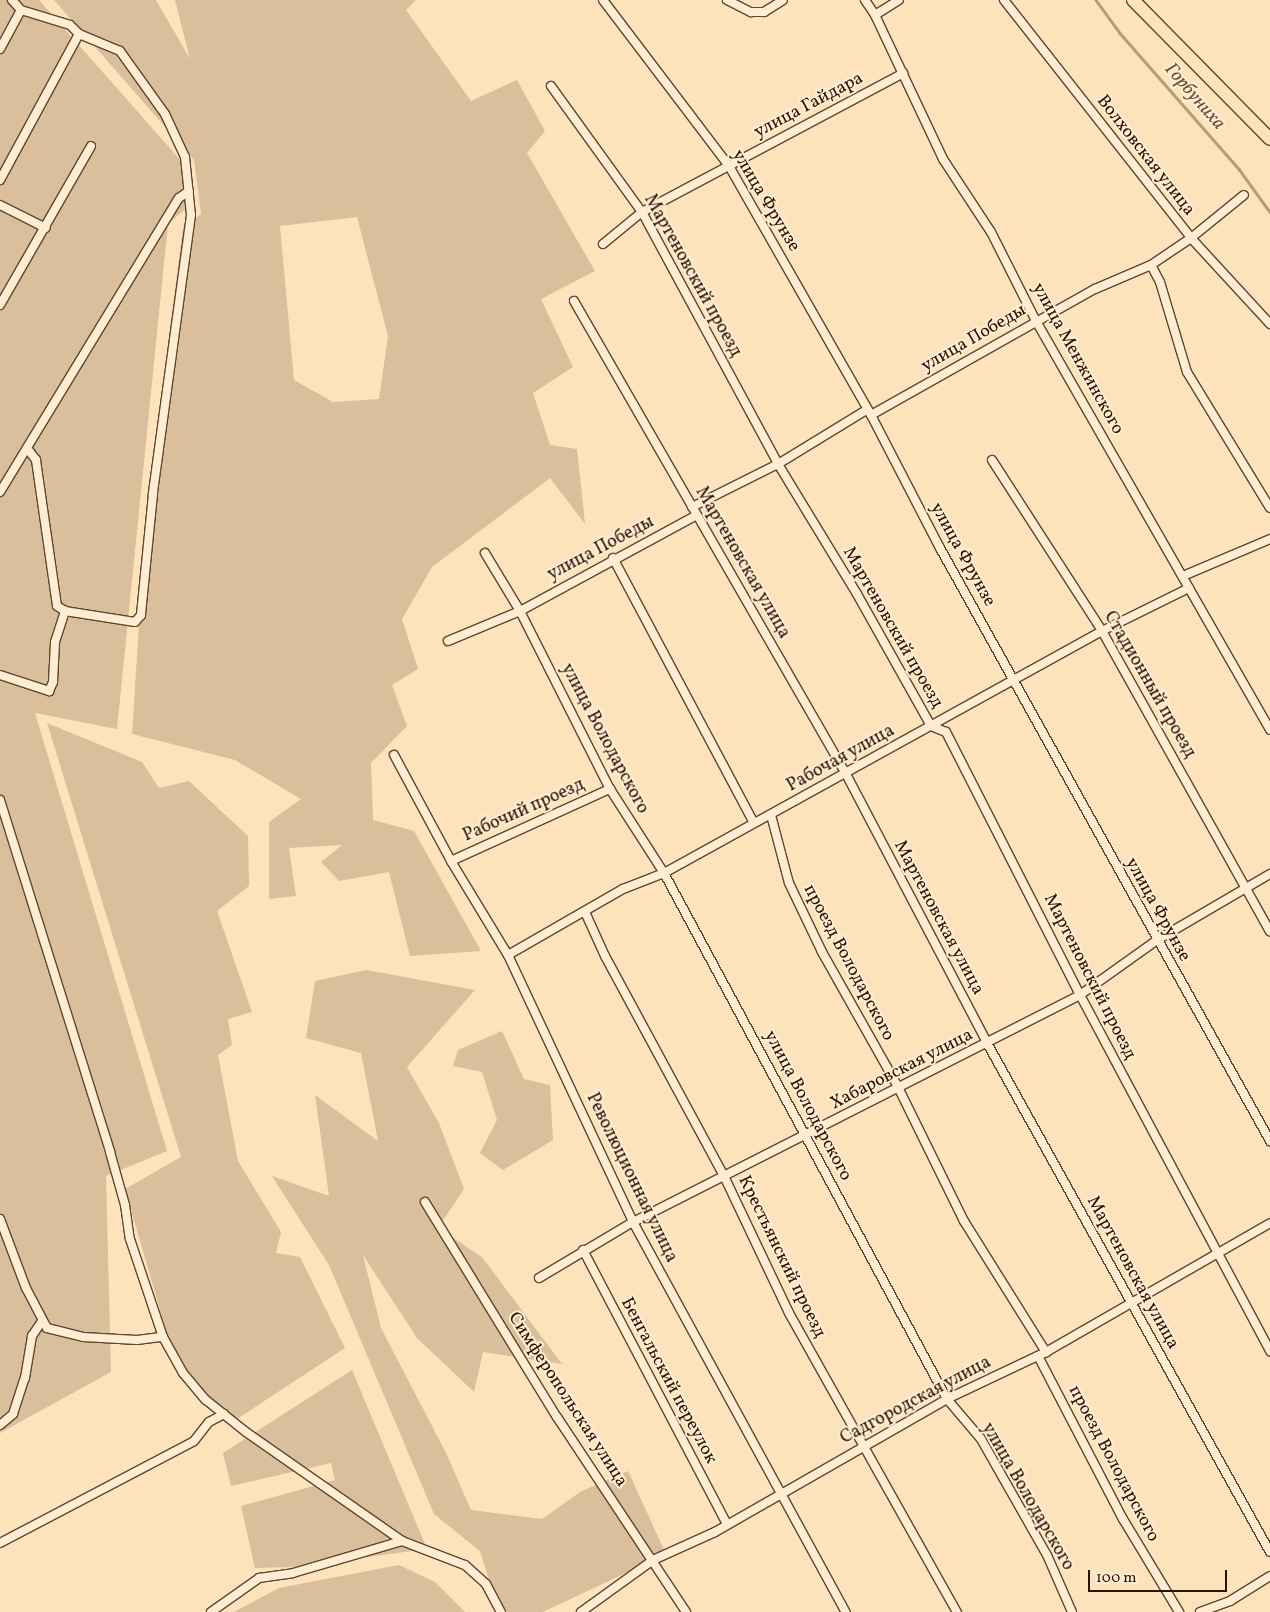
<!DOCTYPE html>
<meta charset="utf-8">
<style>
body{margin:0}
#map{position:relative;width:1270px;height:1612px;overflow:hidden;background:#fde3bb;font-family:Vollkorn,serif}
div>[style]{position:absolute}
.green>*{inset:0;background:#d9bf9b}
.stream>*{height:2.5px;margin:-1.25px;padding:0 1.25px;transform-origin:1.25px;border-radius:1.25px;background:#b59c7b}
.roads{filter:drop-shadow(1px 0 #5e462f) drop-shadow(-1px 0 #5e462f) drop-shadow(0 1px #5e462f) drop-shadow(0 -1px #5e462f)}
.minor>*{height:8px;margin:-4px;padding:0 4px;transform-origin:4px;border-radius:4px;background:#feedd3}
.primary>*{height:12px;margin:-6px;padding:0 6px;transform-origin:6px;border-radius:6px;background:#fde3bb}
span{translate:-50% -50%;white-space:nowrap;text-align:center;line-height:1.15;-webkit-text-stroke:4px #feedd3;paint-order:stroke}
.street-label{font-size:18px;color:#291200}
.water-label{font-size:19px;color:#685037;font-style:italic}
.scale{position:absolute;left:1088px;top:1570px;width:139px;height:22px;box-sizing:border-box;border:2px solid #291200;border-top:0;padding-left:6px;font-size:15px;line-height:18px;white-space:nowrap;color:#291200;-webkit-text-stroke:4px #feedd3;paint-order:stroke}
</style>
<div id="map">
<div class="green">
<i style="clip-path:polygon(0 0,39px 0,183px 163px,189px 206px,168px 224px,117px 729px,35px 713px,167px 1151px,106px 1176px,111px 1372px,0 1433px)"></i>
<i style="clip-path:polygon(evenodd,54px 0,156px 0,190px 59px,175px 0,416px 0,406px 10px,471px 101px,517px 80px,545px 131px,527px 153px,595px 271px,541px 299px,573px 367px,533px 393px,550px 445px,577px 449px,585px 524px,550px 478px,432px 567px,402px 619px,418px 669px,392px 685px,407px 726px,371px 763px,373px 820px,414px 831px,481px 951px,410px 956px,389px 872px,339px 881px,321px 862px,342px 845px,289px 848px,296px 896px,269px 899px,269px 822px,301px 799px,235px 760px,132px 734px,146px 516px,183px 227px,201px 214px,194px 160px,54px 0,357px 217px,388px 336px,379px 399px,333px 402px,294px 380px,280px 226px,357px 217px)"></i>
<i style="clip-path:polygon(47px 723px,142px 762px,159px 788px,189px 781px,248px 836px,249px 886px,217px 911px,252px 1012px,228px 1019px,232px 1045px,218px 1055px,238px 1161px,281px 1232px,276px 1253px,300px 1257px,345px 1348px,234px 1421px,201px 1400px,174px 1358px,125px 1189px,181px 1157px)"></i>
<i style="clip-path:polygon(367px 970px,475px 990px,407px 1067px,439px 1123px,464px 1189px,438px 1228px,482px 1257px,562px 1364px,483px 1352px,474px 1392px,417px 1338px,363px 1255px,381px 1328px,446px 1453px,471px 1510px,542px 1519px,580px 1492px,628px 1471px,666px 1554px,543px 1612px,499px 1612px,480px 1551px,434px 1514px,329px 1265px,272px 1176px,329px 1196px,315px 1095px,378px 1141px,361px 1053px,306px 1038px,315px 981px)"></i>
<i style="clip-path:polygon(502px 1031px,524px 1079px,550px 1085px,553px 1140px,503px 1170px,480px 1153px,497px 1120px,482px 1072px,453px 1066px,458px 1050px)"></i>
<i style="clip-path:polygon(352px 1370px,427px 1549px,293px 1567px,255px 1568px,241px 1506px,335px 1480px,331px 1463px,231px 1486px,223px 1453px)"></i>
<i style="clip-path:polygon(399px 1565px,435px 1582px,465px 1612px,234px 1612px,279px 1588px)"></i>
</div>
<div class="stream">
<i style="left:1096px;top:0;width:41px;rotate:54deg"></i>
<i style="left:1120px;top:33px;width:181px;rotate:48.8deg"></i>
<i style="left:1239px;top:169px;width:53px;rotate:54.2deg"></i>
</div>
<div class="roads">
<div class="minor">
<i style="left:12px;top:0;width:13px;rotate:48deg"></i>
<i style="left:21px;top:10px;width:51px;rotate:17deg"></i>
<i style="left:70px;top:25px;width:13px;rotate:45deg"></i>
<i style="left:79px;top:34px;width:44px;rotate:22.5deg"></i>
<i style="left:120px;top:51px;width:77px;rotate:54.5deg"></i>
<i style="left:165px;top:114px;width:47px;rotate:65.1deg"></i>
<i style="left:185px;top:157px;width:58px;rotate:84.1deg"></i>
<i style="left:191px;top:215px;width:282px;rotate:97.8deg"></i>
<i style="left:153px;top:494px;width:122px;rotate:95.7deg"></i>
<i style="left:141px;top:615px;width:9px;rotate:131deg"></i>
<i style="left:135px;top:622px;width:71px;rotate:-171.1deg"></i>
<i style="left:65px;top:611px;width:9px;rotate:-148deg"></i>
<i style="left:57px;top:606px;width:148px;rotate:-98.2deg"></i>
<i style="left:36px;top:460px;width:15px;rotate:-127deg"></i>
<i style="left:603px;top:0;width:208px;rotate:52.8deg"></i>
<i style="left:729px;top:166px;width:287px;rotate:60.3deg"></i>
<i style="left:871px;top:415px;width:150px;rotate:62.6deg"></i>
<i style="left:940px;top:548px;width:679px;rotate:60.9deg"></i>
<i style="left:727px;top:0;width:27px;rotate:27deg"></i>
<i style="left:751px;top:12px;width:13px"></i>
<i style="left:764px;top:12px;width:22px;rotate:-32deg"></i>
<i style="left:865px;top:0;width:18px;rotate:56deg"></i>
<i style="left:875px;top:15px;width:159px;rotate:64.7deg"></i>
<i style="left:943px;top:159px;width:87px;rotate:56.7deg"></i>
<i style="left:991px;top:232px;width:100px;rotate:63.2deg"></i>
<i style="left:1036px;top:321px;width:471px;rotate:60.2deg"></i>
<i style="left:1004px;top:0;width:303px;rotate:51.8deg"></i>
<i style="left:1191px;top:238px;width:117px;rotate:47.4deg"></i>
<i style="left:875px;top:15px;width:28px;rotate:-32deg"></i>
<i style="left:0;top:49px;width:44px;rotate:-61.7deg"></i>
<i style="left:551px;top:86px;width:155px;rotate:54.2deg"></i>
<i style="left:642px;top:212px;width:286px;rotate:61.6deg"></i>
<i style="left:778px;top:464px;width:152px;rotate:58.7deg"></i>
<i style="left:857px;top:594px;width:151px;rotate:60.7deg"></i>
<i style="left:931px;top:726px;width:16px;rotate:22deg"></i>
<i style="left:946px;top:732px;width:295px;rotate:63deg"></i>
<i style="left:1080px;top:995px;width:404px;rotate:61.9deg"></i>
<i style="left:0;top:180px;width:166px;rotate:-61.6deg"></i>
<i style="left:0;top:205px;width:51px;rotate:26.6deg"></i>
<i style="left:603px;top:244px;width:50px;rotate:-39.4deg"></i>
<i style="left:642px;top:212px;width:296px;rotate:-28deg"></i>
<i style="left:1151px;top:265px;width:19px;rotate:62deg"></i>
<i style="left:1160px;top:282px;width:94px;rotate:73.3deg"></i>
<i style="left:1187px;top:372px;width:159px;rotate:58.6deg"></i>
<i style="left:574px;top:301px;width:546px;rotate:60.1deg"></i>
<i style="left:846px;top:774px;width:304px;rotate:62.3deg"></i>
<i style="left:987px;top:1043px;width:582px;rotate:60.93deg"></i>
<i style="left:0;top:305px;width:183px;rotate:-60.2deg"></i>
<i style="left:871px;top:415px;width:257px;rotate:-29.4deg"></i>
<i style="left:1095px;top:289px;width:61px;rotate:-23.2deg"></i>
<i style="left:1151px;top:265px;width:48px;rotate:-34deg"></i>
<i style="left:1191px;top:238px;width:68px;rotate:-39.1deg"></i>
<i style="left:992px;top:460px;width:203px;rotate:57.2deg"></i>
<i style="left:1102px;top:631px;width:344px;rotate:60.8deg"></i>
<i style="left:0;top:492px;width:344px;rotate:-58.7deg"></i>
<i style="left:179px;top:198px;width:12px;rotate:-35deg"></i>
<i style="left:692px;top:507px;width:96px;rotate:-26.6deg"></i>
<i style="left:778px;top:464px;width:105px;rotate:-31.4deg"></i>
<i style="left:485px;top:553px;width:68px;rotate:58.9deg"></i>
<i style="left:520px;top:611px;width:199px;rotate:63.2deg"></i>
<i style="left:610px;top:789px;width:100px;rotate:57.3deg"></i>
<i style="left:664px;top:873px;width:597px;rotate:61.72deg"></i>
<i style="left:947px;top:1399px;width:52px;rotate:49.6deg"></i>
<i style="left:981px;top:1439px;width:133px;rotate:60.4deg"></i>
<i style="left:1047px;top:1555px;width:62px;rotate:66.3deg"></i>
<i style="left:613px;top:558px;width:300px;rotate:62deg"></i>
<i style="left:1183px;top:576px;width:95px;rotate:-23deg"></i>
<i style="left:448px;top:641px;width:78px;rotate:-22.6deg"></i>
<i style="left:520px;top:611px;width:201px;rotate:-28.5deg"></i>
<i style="left:0;top:675px;width:52px;rotate:18.1deg"></i>
<i style="left:49px;top:691px;width:10px;rotate:-66deg"></i>
<i style="left:53px;top:682px;width:40px;rotate:-87.1deg"></i>
<i style="left:55px;top:642px;width:33px;rotate:-72deg"></i>
<i style="left:394px;top:755px;width:120px;rotate:61.7deg"></i>
<i style="left:451px;top:861px;width:110px;rotate:58.8deg"></i>
<i style="left:508px;top:955px;width:295px;rotate:64.9deg"></i>
<i style="left:633px;top:1222px;width:444px;rotate:61.4deg"></i>
<i style="left:0;top:800px;width:369px;rotate:72.6deg"></i>
<i style="left:110px;top:1152px;width:55px;rotate:74.2deg"></i>
<i style="left:125px;top:1205px;width:34px;rotate:82deg"></i>
<i style="left:130px;top:1239px;width:103px;rotate:71.4deg"></i>
<i style="left:163px;top:1337px;width:41px;rotate:60.9deg"></i>
<i style="left:183px;top:1373px;width:35px;rotate:50deg"></i>
<i style="left:206px;top:1400px;width:51px;rotate:38.7deg"></i>
<i style="left:246px;top:1432px;width:190px;rotate:34.9deg"></i>
<i style="left:771px;top:815px;width:70px;rotate:75.2deg"></i>
<i style="left:789px;top:883px;width:76px;rotate:64.4deg"></i>
<i style="left:822px;top:952px;width:155px;rotate:60.6deg"></i>
<i style="left:898px;top:1087px;width:149px;rotate:63.8deg"></i>
<i style="left:964px;top:1221px;width:155px;rotate:58deg"></i>
<i style="left:451px;top:861px;width:175px;rotate:-24.4deg"></i>
<i style="left:585px;top:912px;width:48px;rotate:65.6deg"></i>
<i style="left:605px;top:956px;width:250px;rotate:61.6deg"></i>
<i style="left:724px;top:1176px;width:152px;rotate:64.6deg"></i>
<i style="left:789px;top:1313px;width:343px;rotate:60.7deg"></i>
<i style="left:508px;top:955px;width:133px;rotate:-29.9deg"></i>
<i style="left:623px;top:889px;width:44px;rotate:-21.3deg"></i>
<i style="left:664px;top:873px;width:500px;rotate:-28.92deg"></i>
<i style="left:1102px;top:631px;width:97px;rotate:-26.3deg"></i>
<i style="left:425px;top:1202px;width:252px;rotate:58.5deg"></i>
<i style="left:557px;top:1417px;width:234px;rotate:56.5deg"></i>
<i style="left:0;top:1219px;width:74px;rotate:69.4deg"></i>
<i style="left:26px;top:1288px;width:45px;rotate:62.3deg"></i>
<i style="left:47px;top:1328px;width:37px;rotate:14deg"></i>
<i style="left:83px;top:1337px;width:54px;rotate:3.2deg"></i>
<i style="left:137px;top:1340px;width:26px;rotate:-7deg"></i>
<i style="left:583px;top:1250px;width:310px;rotate:62.3deg"></i>
<i style="left:539px;top:1278px;width:109px;rotate:-30.8deg"></i>
<i style="left:633px;top:1222px;width:501px;rotate:-26.92deg"></i>
<i style="left:1080px;top:995px;width:95px;rotate:-35.5deg"></i>
<i style="left:1157px;top:940px;width:131px;rotate:-30.3deg"></i>
<i style="left:1038px;top:1356px;width:184px;rotate:62.5deg"></i>
<i style="left:1123px;top:1519px;width:109px;rotate:58.9deg"></i>
<i style="left:0;top:1425px;width:17px;rotate:-40deg"></i>
<i style="left:13px;top:1414px;width:38px;rotate:-72deg"></i>
<i style="left:25px;top:1378px;width:43px;rotate:-80.5deg"></i>
<i style="left:32px;top:1336px;width:18px;rotate:-56deg"></i>
<i style="left:0;top:1543px;width:219px;rotate:-27.7deg"></i>
<i style="left:194px;top:1441px;width:24px;rotate:-52deg"></i>
<i style="left:209px;top:1422px;width:17px;rotate:-28deg"></i>
<i style="left:211px;top:1612px;width:59px;rotate:-35.3deg"></i>
<i style="left:259px;top:1578px;width:34px;rotate:-8deg"></i>
<i style="left:293px;top:1573px;width:114px;rotate:-16.4deg"></i>
<i style="left:402px;top:1541px;width:67px;rotate:20.9deg"></i>
<i style="left:465px;top:1565px;width:28px;rotate:42deg"></i>
<i style="left:486px;top:1584px;width:32px;rotate:62deg"></i>
<i style="left:581px;top:1612px;width:89px;rotate:-35.8deg"></i>
<i style="left:653px;top:1560px;width:68px;rotate:-24.3deg"></i>
<i style="left:715px;top:1532px;width:267px;rotate:-29.8deg"></i>
<i style="left:947px;top:1399px;width:110px;rotate:-25.4deg"></i>
<i style="left:1046px;top:1352px;width:258px;rotate:-29.9deg"></i>
<i style="left:1200px;top:1612px;width:32px;rotate:-20deg"></i>
<i style="left:1230px;top:1601px;width:47px;rotate:-32deg"></i>
</div>
<div class="primary">
<i style="left:1133px;top:0;width:195px;rotate:45.4deg"></i>
</div>
</div>
<div class="street-label">
<span style="left:809px;top:106px;rotate:-28deg">улица Гайдара</span>
<span style="left:1145px;top:156px;rotate:52deg">Волховская улица</span>
<span style="left:765px;top:201px;rotate:59deg">улица Фрунзе</span>
<span style="left:692px;top:276px;rotate:61deg">Мартеновский проезд</span>
<span style="left:974px;top:339px;rotate:-30deg">улица Победы</span>
<span style="left:1077px;top:359px;rotate:61deg">улица Менжинского</span>
<span style="left:601px;top:549px;rotate:-28deg">улица Победы</span>
<span style="left:962px;top:555px;rotate:61deg">улица Фрунзе</span>
<span style="left:742px;top:563px;rotate:60deg">Мартеновская улица</span>
<span style="left:892px;top:628px;rotate:60deg">Мартеновский проезд</span>
<span style="left:1149px;top:685px;rotate:60deg">Стадионный проезд</span>
<span style="left:604px;top:739px;rotate:62deg">улица Володарского</span>
<span style="left:841px;top:759px;rotate:-29deg">Рабочая улица</span>
<span style="left:524px;top:811px;rotate:-24deg">Рабочий проезд</span>
<span style="left:1157px;top:910px;rotate:61deg">улица Фрунзе</span>
<span style="left:938px;top:918px;rotate:62deg">Мартеновская улица</span>
<span style="left:848px;top:963px;rotate:62deg">проезд Володарского</span>
<span style="left:1089px;top:977px;rotate:63deg">Мартеновский проезд</span>
<span style="left:902px;top:1070px;rotate:-27deg">Хабаровская улица</span>
<span style="left:807px;top:1106px;rotate:62deg">улица Володарского</span>
<span style="left:631px;top:1178px;rotate:64deg">Революционная улица</span>
<span style="left:781px;top:1257px;rotate:64deg">Крестьянский проезд</span>
<span style="left:1132px;top:1273px;rotate:61deg">Мартеновская улица</span>
<span style="left:668px;top:1381px;rotate:62deg">Бенгальский переулок</span>
<span style="left:567px;top:1400px;rotate:57deg">Симферопольская улица</span>
<span style="left:916px;top:1401px;rotate:-28deg">Садгородская улица</span>
<span style="left:1113px;top:1464px;rotate:62deg">проезд Володарского</span>
<span style="left:1027px;top:1497px;rotate:60deg">улица Володарского</span>
</div>
<div class="water-label">
<span style="left:1194px;top:97px;rotate:49deg">Горбуниха</span>
</div>
<div class="scale">100 m</div>
</div>
